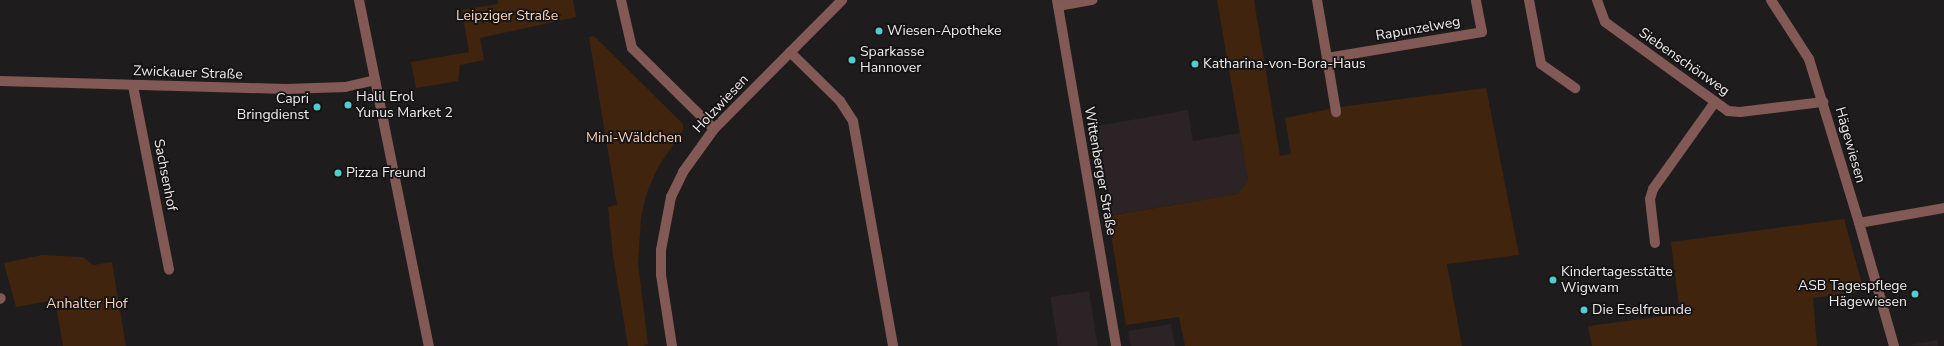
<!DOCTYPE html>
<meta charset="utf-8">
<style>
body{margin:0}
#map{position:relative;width:1944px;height:346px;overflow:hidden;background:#1f1c1d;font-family:"Nunito Sans",sans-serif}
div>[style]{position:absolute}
.built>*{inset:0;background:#2c2326;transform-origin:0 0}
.green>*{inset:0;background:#40240d}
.minor>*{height:10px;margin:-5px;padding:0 5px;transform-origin:5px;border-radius:5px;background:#825955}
.dots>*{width:11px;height:11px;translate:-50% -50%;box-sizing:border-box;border:2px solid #161314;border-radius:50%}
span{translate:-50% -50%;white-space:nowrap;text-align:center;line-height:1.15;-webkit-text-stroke:3.5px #161314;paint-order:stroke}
.park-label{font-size:14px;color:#fcd5bb}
.street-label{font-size:14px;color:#eeecec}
.poi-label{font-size:14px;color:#eeecec}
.left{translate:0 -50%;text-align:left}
.right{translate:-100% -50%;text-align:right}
</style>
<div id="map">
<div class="built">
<i style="clip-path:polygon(1188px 110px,1193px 141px,1240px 133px,1248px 180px,1238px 194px,1112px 215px,1097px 126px)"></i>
<i style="left:1089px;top:291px;width:56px;height:39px;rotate:81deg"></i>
<i style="clip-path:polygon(1171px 324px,1175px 346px,1131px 346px,1128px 331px)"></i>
<i style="clip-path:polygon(1937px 340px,1938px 346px,1944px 346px,1909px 345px)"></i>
</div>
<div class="green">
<i style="clip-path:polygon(498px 0,573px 0,576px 17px,480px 38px,484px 60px,460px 65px,458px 81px,416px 88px,411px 62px,469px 52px,462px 10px,498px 4px)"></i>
<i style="clip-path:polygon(1217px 0,1254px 0,1280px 156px,1291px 154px,1285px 118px,1340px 107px,1486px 88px,1519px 255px,1447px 264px,1462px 346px,1185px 346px,1179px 317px,1126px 325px,1108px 216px,1238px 194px,1248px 180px)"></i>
<i style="clip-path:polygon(594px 36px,683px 124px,683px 130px,658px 167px,646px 195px,641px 218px,638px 264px,648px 344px,642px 346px,628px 346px,613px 256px,608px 207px,617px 205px,589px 37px)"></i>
<i style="clip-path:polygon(1844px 219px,1864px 291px,1813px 298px,1817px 346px,1592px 346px,1588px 326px,1680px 314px,1671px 242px)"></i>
<i style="clip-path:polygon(42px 255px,83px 257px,93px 265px,112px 262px,126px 346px,63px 346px,55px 300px,16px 307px,4px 263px)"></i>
</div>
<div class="minor">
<i style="left:359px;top:0;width:353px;rotate:78.6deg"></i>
<i style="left:621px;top:0;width:49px;rotate:77.1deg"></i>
<i style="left:632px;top:48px;width:115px;rotate:44.6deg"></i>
<i style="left:1057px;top:0;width:351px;rotate:80.3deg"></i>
<i style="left:1317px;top:0;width:59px;rotate:80.2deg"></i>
<i style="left:1327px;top:58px;width:157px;rotate:-9.5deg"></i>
<i style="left:1482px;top:32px;width:33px;rotate:-101deg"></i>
<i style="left:1529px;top:0;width:65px;rotate:79.4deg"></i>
<i style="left:1541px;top:64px;width:42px;rotate:35.2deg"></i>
<i style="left:1597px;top:0;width:23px;rotate:70deg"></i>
<i style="left:1605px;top:22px;width:152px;rotate:35.9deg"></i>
<i style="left:1728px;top:111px;width:12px;rotate:5deg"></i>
<i style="left:1740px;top:112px;width:84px;rotate:-6.9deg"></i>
<i style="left:1771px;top:0;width:70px;rotate:57.2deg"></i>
<i style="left:1809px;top:59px;width:171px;rotate:73deg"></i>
<i style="left:1859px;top:223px;width:86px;rotate:-10deg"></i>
<i style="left:1058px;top:6px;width:35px;rotate:-10deg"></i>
<i style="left:790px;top:52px;width:70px;rotate:44.4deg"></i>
<i style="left:840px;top:101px;width:24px;rotate:57deg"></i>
<i style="left:853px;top:121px;width:229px;rotate:79.9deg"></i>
<i style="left:1327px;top:58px;width:55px;rotate:80.5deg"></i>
<i style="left:0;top:81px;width:286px;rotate:1.6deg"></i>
<i style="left:286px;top:89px;width:59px;rotate:-1.9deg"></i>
<i style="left:345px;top:87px;width:31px;rotate:-13deg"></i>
<i style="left:133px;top:86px;width:187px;rotate:78.9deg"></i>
<i style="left:1859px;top:223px;width:128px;rotate:74.1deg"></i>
<i style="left:1655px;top:243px;width:44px;rotate:-96.5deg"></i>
<i style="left:1650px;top:199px;width:10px;rotate:-73deg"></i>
<i style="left:1653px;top:189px;width:107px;rotate:-54.5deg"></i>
<i style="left:0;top:299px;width:1px;rotate:-45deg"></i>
<i style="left:672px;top:346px;width:72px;rotate:-98.8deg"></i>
<i style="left:661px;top:275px;width:25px;rotate:-90deg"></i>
<i style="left:661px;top:250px;width:54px;rotate:-79.3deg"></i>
<i style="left:671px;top:197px;width:28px;rotate:-64deg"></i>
<i style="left:683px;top:172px;width:53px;rotate:-54.2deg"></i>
<i style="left:714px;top:129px;width:182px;rotate:-45.2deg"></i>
</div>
<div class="dots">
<i style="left:879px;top:31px;background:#51ccd1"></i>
<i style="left:852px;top:60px;background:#51ccd1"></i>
<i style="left:1195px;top:64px;background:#51ccd1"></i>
<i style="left:348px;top:105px;background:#51ccd1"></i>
<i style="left:317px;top:107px;background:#51ccd1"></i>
<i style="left:338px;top:173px;background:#51ccd1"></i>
<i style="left:1553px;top:280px;background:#51ccd1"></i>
<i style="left:1915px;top:294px;background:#51ccd1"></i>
<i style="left:1584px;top:310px;background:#51ccd1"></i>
</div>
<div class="park-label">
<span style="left:507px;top:16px">Leipziger Straße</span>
<span style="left:634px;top:138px">Mini-Wäldchen</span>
<span style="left:87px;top:304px">Anhalter Hof</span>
</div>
<div class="street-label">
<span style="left:1418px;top:29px;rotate:-10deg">Rapunzelweg</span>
<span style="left:1684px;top:62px;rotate:35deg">Siebenschönweg</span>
<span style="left:188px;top:73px;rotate:2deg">Zwickauer Straße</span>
<span style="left:721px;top:104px;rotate:-47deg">Holzwiesen</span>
<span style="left:1850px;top:145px;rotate:74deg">Hägewiesen</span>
<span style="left:1100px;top:171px;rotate:80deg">Wittenberger Straße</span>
<span style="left:165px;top:175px;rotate:79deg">Sachsenhof</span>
</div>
<div class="poi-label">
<span class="left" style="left:887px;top:31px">Wiesen-Apotheke</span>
<span class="left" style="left:860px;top:60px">Sparkasse<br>Hannover</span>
<span class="left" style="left:1203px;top:64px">Katharina-von-Bora-Haus</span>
<span class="left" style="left:356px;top:105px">Halil Erol<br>Yunus Market 2</span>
<span class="right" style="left:309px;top:107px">Capri<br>Bringdienst</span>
<span class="left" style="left:346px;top:173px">Pizza Freund</span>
<span class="left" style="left:1561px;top:280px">Kindertagesstätte<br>Wigwam</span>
<span class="right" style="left:1907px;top:294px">ASB Tagespflege<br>Hägewiesen</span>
<span class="left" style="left:1592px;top:310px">Die Eselfreunde</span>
</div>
</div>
